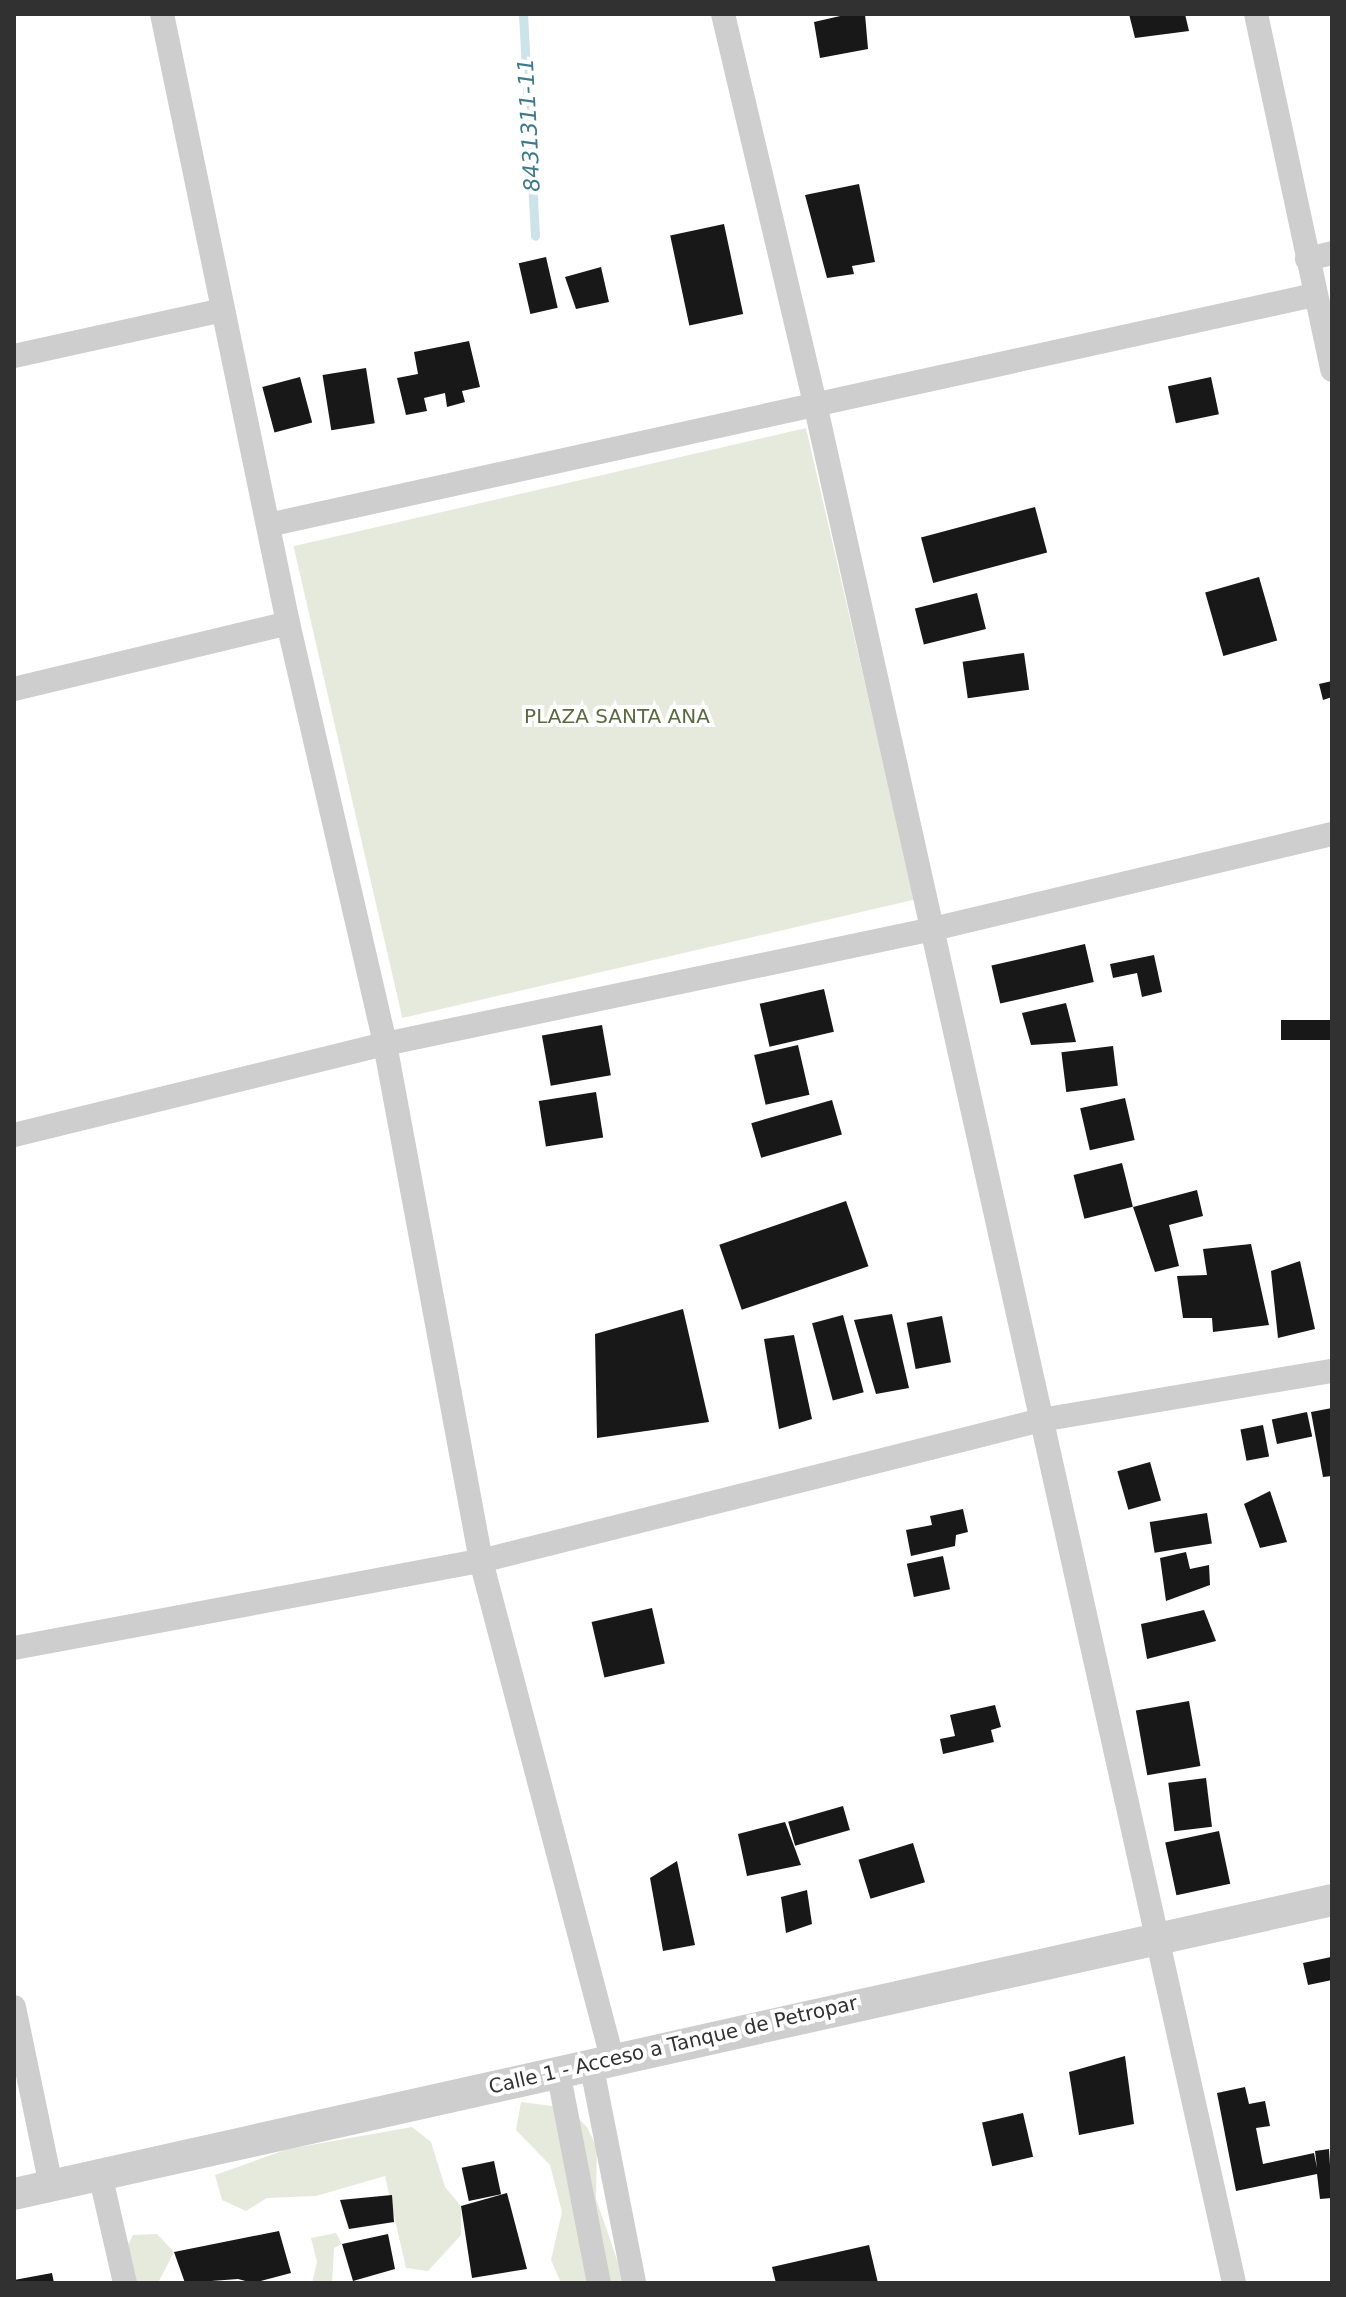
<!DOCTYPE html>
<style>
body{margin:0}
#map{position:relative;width:1346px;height:2297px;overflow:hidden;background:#fff;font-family:"DejaVu Sans",sans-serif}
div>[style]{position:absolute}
.green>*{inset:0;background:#e6eadd;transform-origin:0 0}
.stream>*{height:9px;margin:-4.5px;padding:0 4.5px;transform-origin:4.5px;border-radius:4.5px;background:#cbe3e9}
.building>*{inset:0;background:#181818;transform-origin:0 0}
.minor>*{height:24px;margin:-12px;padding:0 12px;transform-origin:12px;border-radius:12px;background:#cecece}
.tertiary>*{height:32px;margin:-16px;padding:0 16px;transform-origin:16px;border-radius:16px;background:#cecece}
span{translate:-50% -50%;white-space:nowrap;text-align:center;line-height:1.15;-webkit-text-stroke:8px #fff;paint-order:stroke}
.park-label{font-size:20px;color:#5b6b40}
.street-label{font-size:20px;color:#313131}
.water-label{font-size:22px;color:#407a8a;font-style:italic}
.frame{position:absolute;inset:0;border:16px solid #313131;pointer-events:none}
</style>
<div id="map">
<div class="green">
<i style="left:806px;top:428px;width:484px;height:526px;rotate:77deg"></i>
<i style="clip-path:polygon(521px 2102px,568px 2108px,587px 2127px,597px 2148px,596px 2199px,625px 2283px,561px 2283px,551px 2260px,562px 2212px,550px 2165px,516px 2130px)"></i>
<i style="clip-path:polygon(412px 2127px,431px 2142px,445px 2187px,461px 2206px,461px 2235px,428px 2271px,406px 2268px,385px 2176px,316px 2196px,267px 2198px,246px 2211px,222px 2200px,215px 2175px,288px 2149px)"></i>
<i style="clip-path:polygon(336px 2233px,342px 2244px,334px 2248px,332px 2283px,312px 2283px,317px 2262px,311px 2238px)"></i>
<i style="clip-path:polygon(157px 2234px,174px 2252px,158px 2283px,118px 2283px,122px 2256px,133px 2235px)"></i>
</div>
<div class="stream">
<i style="left:523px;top:14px;width:222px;rotate:86.9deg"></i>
</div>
<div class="building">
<i style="clip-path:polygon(849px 14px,865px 14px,868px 49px,820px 58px,814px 22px)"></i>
<i style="clip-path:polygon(1129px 14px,1185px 14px,1189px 31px,1135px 38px)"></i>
<i style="clip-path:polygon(859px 184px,875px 262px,852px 266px,854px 274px,827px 278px,805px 195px)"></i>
<i style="left:724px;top:224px;width:92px;height:55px;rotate:78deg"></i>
<i style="left:546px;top:257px;width:52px;height:28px;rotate:77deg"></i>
<i style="clip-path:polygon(601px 267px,609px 302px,576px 309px,565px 277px)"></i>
<i style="clip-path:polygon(469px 341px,480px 387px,462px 391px,465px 402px,447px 407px,445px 393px,424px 398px,427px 411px,406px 415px,397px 378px,418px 374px,414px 352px)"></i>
<i style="left:366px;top:368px;width:56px;height:44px;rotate:81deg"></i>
<i style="left:300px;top:377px;width:47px;height:39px;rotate:75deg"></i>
<i style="left:1211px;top:377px;width:38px;height:44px;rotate:78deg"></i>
<i style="left:1035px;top:507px;width:47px;height:118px;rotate:75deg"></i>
<i style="left:1259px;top:577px;width:66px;height:56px;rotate:74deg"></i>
<i style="left:977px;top:593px;width:37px;height:64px;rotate:76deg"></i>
<i style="left:1024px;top:653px;width:37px;height:62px;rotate:82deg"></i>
<i style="clip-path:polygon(1332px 681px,1332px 697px,1323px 700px,1319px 684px)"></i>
<i style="left:1085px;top:944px;width:39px;height:96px;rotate:77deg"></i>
<i style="clip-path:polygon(1154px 955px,1162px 992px,1142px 997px,1137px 973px,1113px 978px,1110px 964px)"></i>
<i style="left:824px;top:989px;width:44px;height:66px;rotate:77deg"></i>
<i style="clip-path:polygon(1066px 1003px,1076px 1042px,1031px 1045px,1022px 1013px)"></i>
<i style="left:1332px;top:1020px;width:20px;height:51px;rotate:90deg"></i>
<i style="left:602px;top:1025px;width:51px;height:61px;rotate:80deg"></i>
<i style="left:798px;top:1045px;width:51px;height:45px;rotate:77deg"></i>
<i style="left:1113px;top:1046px;width:40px;height:52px;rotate:83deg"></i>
<i style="left:596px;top:1092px;width:46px;height:58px;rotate:81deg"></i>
<i style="left:1125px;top:1098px;width:43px;height:46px;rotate:77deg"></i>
<i style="left:832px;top:1100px;width:36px;height:84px;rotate:74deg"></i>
<i style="left:1122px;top:1163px;width:45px;height:50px;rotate:76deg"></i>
<i style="clip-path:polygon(1197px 1190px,1203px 1216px,1169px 1225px,1179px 1266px,1155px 1272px,1133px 1207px)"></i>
<i style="left:846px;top:1201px;width:69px;height:134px;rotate:71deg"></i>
<i style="clip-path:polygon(1251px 1244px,1269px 1325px,1213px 1332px,1212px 1318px,1183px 1318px,1177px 1276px,1207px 1275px,1203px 1249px)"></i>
<i style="clip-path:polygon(1300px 1261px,1315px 1329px,1278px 1338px,1271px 1271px)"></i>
<i style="clip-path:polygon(683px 1309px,709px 1422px,597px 1438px,595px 1334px)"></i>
<i style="clip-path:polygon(892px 1314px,909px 1388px,876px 1394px,854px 1320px)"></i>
<i style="left:843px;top:1315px;width:80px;height:32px;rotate:75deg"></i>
<i style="left:942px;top:1316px;width:47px;height:36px;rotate:79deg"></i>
<i style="clip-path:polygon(794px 1335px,812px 1419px,779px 1429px,764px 1339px)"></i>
<i style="clip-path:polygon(1332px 1408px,1332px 1476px,1323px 1477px,1311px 1412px)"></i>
<i style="left:1307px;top:1412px;width:25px;height:36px;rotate:78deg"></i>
<i style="left:1263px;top:1425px;width:32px;height:23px;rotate:79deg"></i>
<i style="left:1150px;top:1462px;width:40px;height:34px;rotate:74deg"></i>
<i style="clip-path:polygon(1270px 1491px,1287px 1542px,1260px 1548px,1244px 1504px)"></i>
<i style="clip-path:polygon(963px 1509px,968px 1532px,956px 1535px,955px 1546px,911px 1556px,906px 1530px,932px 1525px,930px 1516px)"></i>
<i style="left:1207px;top:1513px;width:31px;height:58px;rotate:81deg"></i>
<i style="clip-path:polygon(1186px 1552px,1190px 1569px,1209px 1565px,1210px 1585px,1166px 1601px,1160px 1558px)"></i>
<i style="left:943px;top:1556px;width:34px;height:37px;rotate:78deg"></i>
<i style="left:652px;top:1608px;width:57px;height:62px;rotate:77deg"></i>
<i style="clip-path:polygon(1204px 1610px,1216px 1641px,1147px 1659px,1141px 1624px)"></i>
<i style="left:1189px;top:1701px;width:66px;height:54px;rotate:80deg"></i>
<i style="clip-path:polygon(995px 1705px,1001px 1727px,991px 1730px,994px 1742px,943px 1754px,940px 1739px,955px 1736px,950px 1715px)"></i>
<i style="left:1206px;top:1778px;width:49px;height:38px;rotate:83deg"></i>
<i style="left:843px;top:1806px;width:25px;height:57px;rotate:74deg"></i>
<i style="clip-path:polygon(785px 1822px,801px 1865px,747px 1876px,738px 1834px)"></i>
<i style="left:1219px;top:1831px;width:54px;height:55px;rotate:78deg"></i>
<i style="left:913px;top:1843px;width:41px;height:57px;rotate:73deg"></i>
<i style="clip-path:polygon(677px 1861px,695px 1945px,663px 1951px,650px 1878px)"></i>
<i style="clip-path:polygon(807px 1890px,812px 1924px,786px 1933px,781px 1897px)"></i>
<i style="clip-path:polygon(1331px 1957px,1332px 1980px,1308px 1985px,1303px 1963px)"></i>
<i style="clip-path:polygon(1125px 2056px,1134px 2124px,1079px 2135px,1069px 2072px)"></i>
<i style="clip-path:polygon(1245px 2087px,1249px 2104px,1265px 2101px,1270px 2126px,1256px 2128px,1263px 2164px,1314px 2153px,1317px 2168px,1315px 2151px,1329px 2149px,1332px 2198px,1320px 2199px,1317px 2174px,1236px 2191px,1217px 2093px)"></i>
<i style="left:1023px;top:2113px;width:45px;height:42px;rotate:77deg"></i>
<i style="left:494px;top:2161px;width:34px;height:33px;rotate:78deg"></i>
<i style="clip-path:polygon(507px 2193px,527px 2269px,472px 2278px,461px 2206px)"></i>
<i style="clip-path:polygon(392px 2195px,394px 2222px,349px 2229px,340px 2200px)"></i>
<i style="clip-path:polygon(279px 2231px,291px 2273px,253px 2283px,238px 2279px,185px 2283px,174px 2252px)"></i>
<i style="clip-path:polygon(388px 2234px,395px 2269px,353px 2281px,342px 2244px)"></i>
<i style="clip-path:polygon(869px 2245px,878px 2283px,776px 2283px,772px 2267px)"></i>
<i style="clip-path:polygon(52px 2273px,54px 2283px,14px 2283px,14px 2280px)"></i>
</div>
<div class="minor">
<i style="left:162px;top:14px;width:622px;rotate:78.31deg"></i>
<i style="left:288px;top:623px;width:432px;rotate:77deg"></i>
<i style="left:385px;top:1044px;width:526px;rotate:79.48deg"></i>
<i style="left:481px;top:1561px;width:514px;rotate:75.23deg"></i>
<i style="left:723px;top:14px;width:405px;rotate:76.7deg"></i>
<i style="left:816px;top:408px;width:1921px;rotate:77.43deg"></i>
<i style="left:1256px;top:14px;width:364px;rotate:77.9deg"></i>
<i style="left:1307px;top:259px;width:26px;rotate:-13deg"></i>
<i style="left:14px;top:356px;width:214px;rotate:-12.4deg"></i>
<i style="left:268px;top:525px;width:1071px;rotate:-12.4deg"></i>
<i style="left:14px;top:689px;width:282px;rotate:-13.5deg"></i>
<i style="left:14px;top:1135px;width:382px;rotate:-13.8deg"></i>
<i style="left:385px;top:1044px;width:560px;rotate:-11.85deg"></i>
<i style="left:933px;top:929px;width:410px;rotate:-13.4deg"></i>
<i style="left:14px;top:1648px;width:475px;rotate:-10.6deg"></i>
<i style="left:481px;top:1561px;width:577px;rotate:-14.13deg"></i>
<i style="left:1041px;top:1420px;width:295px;rotate:-9.6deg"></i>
<i style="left:14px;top:2007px;width:182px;rotate:78.3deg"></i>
<i style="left:591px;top:2063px;width:224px;rotate:78.9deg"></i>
<i style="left:558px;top:2071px;width:216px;rotate:79.1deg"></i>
<i style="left:100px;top:2174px;width:112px;rotate:77.1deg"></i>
</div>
<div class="tertiary">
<i style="left:14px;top:2194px;width:1350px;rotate:-12.57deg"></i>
</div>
<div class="park-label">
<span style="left:617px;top:716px">PLAZA SANTA ANA</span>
</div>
<div class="street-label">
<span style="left:673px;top:2045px;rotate:-13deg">Calle 1 - Acceso a Tanque de Petropar</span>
</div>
<div class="water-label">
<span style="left:529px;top:125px;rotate:-93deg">8431311-11</span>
</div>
<div class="frame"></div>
</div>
